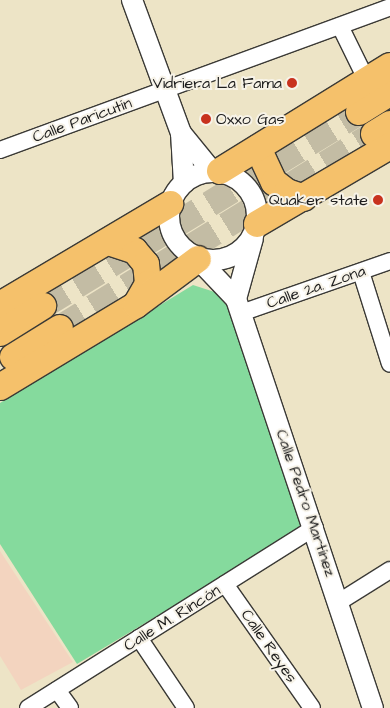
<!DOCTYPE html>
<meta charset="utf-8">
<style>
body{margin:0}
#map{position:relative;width:390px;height:708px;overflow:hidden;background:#ede4c6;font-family:"Architects Daughter",sans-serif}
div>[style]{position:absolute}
.built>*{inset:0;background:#f3d4bf}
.green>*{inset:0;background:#85da9d}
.trunk-tunnel>*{height:26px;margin-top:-13px;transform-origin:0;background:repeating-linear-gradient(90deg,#c3bca4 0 26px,transparent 0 39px)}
.roads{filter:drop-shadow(1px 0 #3b3a36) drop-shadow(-1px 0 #3b3a36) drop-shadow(0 1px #3b3a36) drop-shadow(0 -1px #3b3a36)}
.minor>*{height:16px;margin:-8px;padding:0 8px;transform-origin:8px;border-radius:8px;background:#fff}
.tertiary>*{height:20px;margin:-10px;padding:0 10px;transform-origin:10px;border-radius:10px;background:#fff}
.tertiary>.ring{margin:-10px;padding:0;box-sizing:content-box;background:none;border:20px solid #fff;border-radius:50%}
.trunk>*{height:26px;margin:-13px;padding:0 13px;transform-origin:13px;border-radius:13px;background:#f5c16b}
.dots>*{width:14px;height:14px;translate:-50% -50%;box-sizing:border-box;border:2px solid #f7f3e8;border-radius:50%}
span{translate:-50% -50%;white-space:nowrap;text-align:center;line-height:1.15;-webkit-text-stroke:4px #f7f3e8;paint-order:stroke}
.poi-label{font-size:16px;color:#1c1c1c}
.right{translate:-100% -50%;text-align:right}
.left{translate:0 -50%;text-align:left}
.street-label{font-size:16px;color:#1c1c1c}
</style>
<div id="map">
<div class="built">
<i style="clip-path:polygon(0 551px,73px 662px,21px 690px,0 656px)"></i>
</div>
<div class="green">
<i style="clip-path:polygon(193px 285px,227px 296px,302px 529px,77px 664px,0 544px,0 403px)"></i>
</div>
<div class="trunk-tunnel">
<i style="left:43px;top:306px;width:371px;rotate:-31.5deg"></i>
<i style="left:60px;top:328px;width:369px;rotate:-31.7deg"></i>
</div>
<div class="roads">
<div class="minor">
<i style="left:340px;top:26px;width:61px;rotate:63.9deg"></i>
<i style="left:0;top:150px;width:415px;rotate:-20.1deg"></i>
<i style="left:361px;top:272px;width:96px;rotate:72.5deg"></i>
<i style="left:241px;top:313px;width:158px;rotate:-19.2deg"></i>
<i style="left:225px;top:584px;width:151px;rotate:54.9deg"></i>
<i style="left:339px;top:602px;width:60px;rotate:-32.1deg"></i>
<i style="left:139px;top:638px;width:84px;rotate:56.1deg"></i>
<i style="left:57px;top:690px;width:22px;rotate:54deg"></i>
<i style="left:28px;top:708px;width:339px;rotate:-32.2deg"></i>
</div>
<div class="tertiary">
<i style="left:132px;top:0;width:142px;rotate:69.8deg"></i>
<i style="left:181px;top:133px;width:49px;rotate:50.8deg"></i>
<i style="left:181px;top:133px;width:50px;rotate:86.6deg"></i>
<i class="ring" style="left:169px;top:172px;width:68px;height:68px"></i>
<i style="left:198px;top:259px;width:55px;rotate:46.5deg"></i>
<i style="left:236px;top:299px;width:431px;rotate:71.5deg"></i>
<i style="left:236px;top:299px;width:63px;rotate:-74.4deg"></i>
</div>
<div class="trunk">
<i style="left:359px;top:112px;width:36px;rotate:-32deg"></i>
<i style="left:374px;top:134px;width:19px;rotate:-32deg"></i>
<i style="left:258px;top:148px;width:38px;rotate:65deg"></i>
<i style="left:274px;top:182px;width:16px;rotate:38deg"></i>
<i style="left:287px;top:192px;width:18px;rotate:19deg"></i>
<i style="left:220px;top:171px;width:200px;rotate:-31.7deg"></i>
<i style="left:257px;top:224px;width:154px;rotate:-30.4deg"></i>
<i style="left:108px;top:242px;width:28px;rotate:18deg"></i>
<i style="left:135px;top:251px;width:17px;rotate:50deg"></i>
<i style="left:146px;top:264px;width:20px;rotate:84deg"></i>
<i style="left:148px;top:284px;width:24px;rotate:120deg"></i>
<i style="left:0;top:305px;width:198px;rotate:-30.7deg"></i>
<i style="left:0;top:333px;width:51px;rotate:-32.1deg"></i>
<i style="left:13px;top:357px;width:55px;rotate:-31.7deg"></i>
<i style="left:0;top:387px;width:159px;rotate:-31.1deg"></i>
<i style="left:136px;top:305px;width:77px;rotate:-36.6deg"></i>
</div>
</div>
<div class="dots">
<i style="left:292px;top:83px;background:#c8321e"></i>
<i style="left:206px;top:119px;background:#c8321e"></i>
<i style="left:378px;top:200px;background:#c8321e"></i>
</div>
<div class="poi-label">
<span class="right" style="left:282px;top:83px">Vidriera La Fama</span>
<span class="left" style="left:216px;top:119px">Oxxo Gas</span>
<span class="right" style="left:368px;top:200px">Quaker state</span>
</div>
<div class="street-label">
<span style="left:82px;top:120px;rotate:-20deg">Calle Paricutín</span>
<span style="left:316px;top:287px;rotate:-19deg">Calle 2a. Zona</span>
<span style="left:306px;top:503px;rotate:71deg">Calle Pedro Martínez</span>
<span style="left:172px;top:618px;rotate:-32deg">Calle M. Rincón</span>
<span style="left:269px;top:646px;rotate:55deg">Calle Reyes</span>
</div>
</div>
